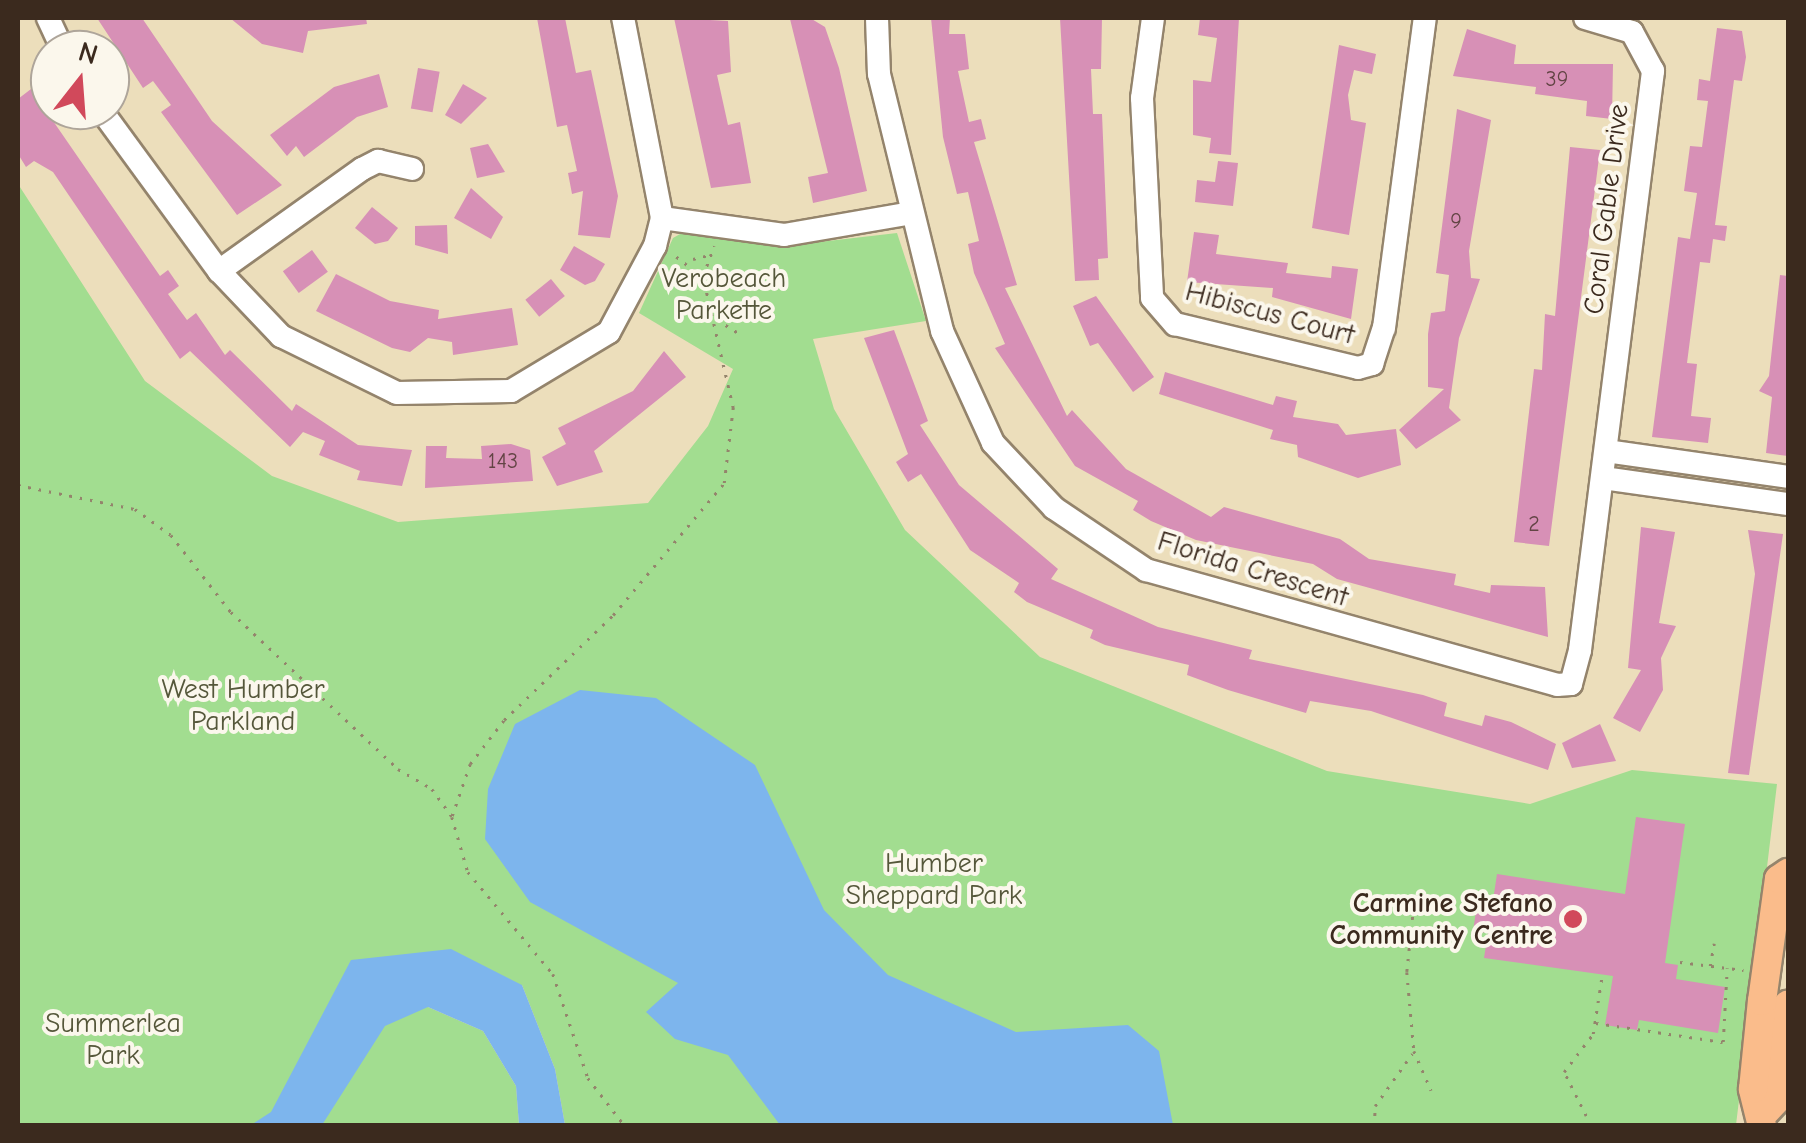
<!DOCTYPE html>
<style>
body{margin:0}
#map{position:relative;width:1806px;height:1143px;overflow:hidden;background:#ecdebb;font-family:"Comic Neue",sans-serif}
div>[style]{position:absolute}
.green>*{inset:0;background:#a2dd90}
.water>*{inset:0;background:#7db5ed}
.building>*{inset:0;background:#d790b6;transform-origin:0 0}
.path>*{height:2.5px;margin-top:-1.25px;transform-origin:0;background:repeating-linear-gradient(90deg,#94846c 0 2.5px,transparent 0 10.5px)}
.roads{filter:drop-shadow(2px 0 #94846c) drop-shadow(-2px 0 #94846c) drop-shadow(0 2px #94846c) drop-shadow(0 -2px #94846c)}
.minor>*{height:22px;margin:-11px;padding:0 11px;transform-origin:11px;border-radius:11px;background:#fff}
.major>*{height:28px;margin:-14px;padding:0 14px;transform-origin:14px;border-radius:14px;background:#fabc8b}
.dots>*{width:28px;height:28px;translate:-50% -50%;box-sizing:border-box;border:5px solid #fbf7ec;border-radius:50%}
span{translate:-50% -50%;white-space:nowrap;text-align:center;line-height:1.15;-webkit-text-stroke:8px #fbf7ec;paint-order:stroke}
.number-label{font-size:22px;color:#624444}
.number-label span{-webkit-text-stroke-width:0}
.street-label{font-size:28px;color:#3b2a1e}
.park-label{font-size:28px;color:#55573a}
.poi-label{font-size:28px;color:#3b2a1e;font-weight:700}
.right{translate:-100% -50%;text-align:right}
.frame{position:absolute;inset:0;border:20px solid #3b2a1e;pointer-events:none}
.north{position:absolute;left:30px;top:30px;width:100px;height:100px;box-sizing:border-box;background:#fbf7ec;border:2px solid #aea59a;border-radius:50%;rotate:17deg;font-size:28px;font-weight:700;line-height:40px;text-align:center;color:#3b2a1e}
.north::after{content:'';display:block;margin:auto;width:35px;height:45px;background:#d1495b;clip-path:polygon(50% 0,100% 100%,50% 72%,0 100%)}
</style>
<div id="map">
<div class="green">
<i style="clip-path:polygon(18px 184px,145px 381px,272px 476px,398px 522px,648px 503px,708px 426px,733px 369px,639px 313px,673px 238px,689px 229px,802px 244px,897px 233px,926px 321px,813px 339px,834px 409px,905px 530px,1040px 657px,1327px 771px,1530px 804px,1632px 770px,1777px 784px,1736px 1125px,565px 1125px,555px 1069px,522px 985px,428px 1007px,483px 1031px,516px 1086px,519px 1125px,18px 1125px)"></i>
</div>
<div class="water">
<i style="clip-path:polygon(580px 690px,656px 698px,755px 765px,824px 910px,888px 975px,1016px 1032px,1128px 1025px,1159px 1051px,1173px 1125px,780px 1125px,728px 1055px,675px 1039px,646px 1012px,678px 983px,530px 902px,485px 839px,488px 789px,515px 724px)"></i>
<i style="clip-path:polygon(451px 949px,522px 985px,555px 1069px,565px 1125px,519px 1125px,516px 1086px,483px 1031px,428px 1007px,385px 1026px,322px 1125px,251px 1125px,271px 1112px,351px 960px)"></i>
</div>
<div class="building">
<i style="clip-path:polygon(97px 18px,142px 18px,212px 121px,282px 185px,237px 215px,161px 112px,171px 105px,153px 81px,143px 88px)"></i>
<i style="clip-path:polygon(230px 18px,366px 18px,367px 24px,308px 31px,303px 53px,262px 44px)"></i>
<i style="clip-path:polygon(537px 18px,565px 18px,576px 73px,591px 70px,618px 196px,610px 238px,578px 235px,583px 191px,572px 194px,568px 173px,577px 171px,567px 125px,557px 127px)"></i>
<i style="clip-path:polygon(674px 18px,728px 21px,731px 72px,717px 75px,728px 125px,740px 122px,751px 183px,711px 188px)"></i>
<i style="clip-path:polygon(810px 18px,825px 27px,839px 68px,867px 191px,813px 203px,808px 177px,828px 173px,790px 19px)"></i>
<i style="clip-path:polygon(931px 18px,950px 18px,949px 34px,965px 34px,969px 69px,958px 71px,969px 122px,981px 119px,986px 139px,974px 142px,1017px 285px,1005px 288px,1067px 416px,1072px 410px,1126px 469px,1211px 517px,1224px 507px,1340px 539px,1369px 559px,1456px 574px,1454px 585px,1490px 593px,1491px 585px,1545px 587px,1548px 637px,1337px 579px,1313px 564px,1196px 540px,1151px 521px,1133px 510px,1138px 501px,1075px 466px,995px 348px,1005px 344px,974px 273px,968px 244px,979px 241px,968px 192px,957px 194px,943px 137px)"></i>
<i style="clip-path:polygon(1060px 18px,1102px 18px,1101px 69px,1091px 69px,1093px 114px,1102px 114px,1108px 258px,1098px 259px,1099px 280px,1075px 281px)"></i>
<i style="clip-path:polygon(1200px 18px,1239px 18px,1231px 155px,1209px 153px,1211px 138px,1193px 135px,1193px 80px,1211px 82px,1217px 38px,1198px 35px)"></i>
<i style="clip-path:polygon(1717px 28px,1742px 31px,1746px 57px,1742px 81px,1734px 80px,1715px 225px,1727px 226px,1725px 241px,1713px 239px,1710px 263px,1700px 262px,1687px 363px,1697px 364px,1691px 416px,1711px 418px,1708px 443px,1652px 437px,1678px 237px,1690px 239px,1697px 193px,1684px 191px,1690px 146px,1702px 147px,1708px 101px,1697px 100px,1699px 79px,1710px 81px)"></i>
<i style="clip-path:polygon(1467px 29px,1516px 45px,1514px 64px,1613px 64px,1612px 119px,1586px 116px,1587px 101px,1535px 94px,1536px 87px,1453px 76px)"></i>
<i style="clip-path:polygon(1339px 45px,1376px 54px,1372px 74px,1354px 70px,1348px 95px,1351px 120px,1366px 123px,1349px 235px,1312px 228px)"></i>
<i style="left:418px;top:68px;width:22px;height:41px;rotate:10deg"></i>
<i style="clip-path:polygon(379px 74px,388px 107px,357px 117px,304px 157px,296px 146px,287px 156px,270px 135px,334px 87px)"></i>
<i style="clip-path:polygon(463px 84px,487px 98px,461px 124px,445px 115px)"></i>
<i style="clip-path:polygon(31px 89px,160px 276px,168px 270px,179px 286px,168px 294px,187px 320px,196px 313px,225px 355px,230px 350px,292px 411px,296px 404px,358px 445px,412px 450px,402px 486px,357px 480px,360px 471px,319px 455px,325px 441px,303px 432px,290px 447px,190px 351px,180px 359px,53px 172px,34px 161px,26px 167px,18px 154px,18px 99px)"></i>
<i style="clip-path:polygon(1457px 109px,1491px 120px,1469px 251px,1471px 278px,1480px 279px,1459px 338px,1449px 408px,1461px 420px,1416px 449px,1399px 430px,1444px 389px,1428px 387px,1428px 334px,1431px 313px,1445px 311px,1449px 275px,1436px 273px)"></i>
<i style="clip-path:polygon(488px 144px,505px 172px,477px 178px,470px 148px)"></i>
<i style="clip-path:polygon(1570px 147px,1600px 150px,1549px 546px,1514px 542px,1534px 369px,1542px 370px,1545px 314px,1555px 316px)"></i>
<i style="clip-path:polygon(1218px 161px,1238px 163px,1233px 206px,1195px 202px,1197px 180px,1215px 182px)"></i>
<i style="clip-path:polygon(471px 188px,503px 217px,491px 239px,454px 218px)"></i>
<i style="clip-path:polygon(372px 207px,398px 228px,388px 241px,375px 244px,355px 228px)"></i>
<i style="clip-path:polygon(447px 225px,448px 254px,415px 245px,415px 226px)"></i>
<i style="clip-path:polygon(1194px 232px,1219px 235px,1216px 254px,1288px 263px,1286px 273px,1331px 278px,1332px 266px,1358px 269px,1351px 319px,1272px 297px,1273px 288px,1187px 282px)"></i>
<i style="clip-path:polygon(574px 246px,605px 264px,595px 281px,585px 285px,560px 270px)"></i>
<i style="left:312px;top:250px;width:27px;height:36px;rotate:54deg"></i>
<i style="clip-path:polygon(336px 274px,390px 301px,439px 310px,438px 319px,512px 308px,518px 345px,453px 355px,452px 342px,428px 338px,410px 352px,392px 348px,316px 311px)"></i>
<i style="clip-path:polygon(1780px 275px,1788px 276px,1788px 456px,1766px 453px,1772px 397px,1759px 391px,1769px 376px)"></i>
<i style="left:551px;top:279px;width:22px;height:33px;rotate:51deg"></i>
<i style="clip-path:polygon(1096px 296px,1154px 377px,1133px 392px,1098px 343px,1090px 346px,1073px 306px)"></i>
<i style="clip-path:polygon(894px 330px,928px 421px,920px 425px,959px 485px,1058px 569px,1051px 579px,1158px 627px,1252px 650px,1249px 659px,1423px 695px,1447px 703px,1444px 716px,1482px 726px,1485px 715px,1511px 722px,1556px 744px,1548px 770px,1371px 711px,1310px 701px,1306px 713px,1228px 690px,1187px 675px,1189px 665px,1105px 645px,1090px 638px,1093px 630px,1027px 602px,1014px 592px,1019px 583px,970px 550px,921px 474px,908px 482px,896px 462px,908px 454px,864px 338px)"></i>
<i style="clip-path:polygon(664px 351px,686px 377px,594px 451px,603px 472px,557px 486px,542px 457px,566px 444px,558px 428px,633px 391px)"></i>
<i style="clip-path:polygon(1165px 372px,1273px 405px,1276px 396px,1297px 401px,1293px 417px,1338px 424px,1346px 435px,1396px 429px,1401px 465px,1358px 478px,1298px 457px,1297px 445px,1270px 439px,1273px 430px,1159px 394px)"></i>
<i style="clip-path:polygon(511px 444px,530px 450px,533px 481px,425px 488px,426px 446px,447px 446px,446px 458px,482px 459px,481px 446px)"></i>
<i style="clip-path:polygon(1641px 527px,1675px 532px,1659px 623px,1676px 626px,1661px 658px,1663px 690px,1640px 732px,1613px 718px,1641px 670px,1628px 668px)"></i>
<i style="clip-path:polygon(1748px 530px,1783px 534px,1749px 775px,1728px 773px,1755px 574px)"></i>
<i style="clip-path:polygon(1600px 724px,1616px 761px,1572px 768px,1562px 743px)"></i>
<i style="clip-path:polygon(1636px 817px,1685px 824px,1665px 963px,1678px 965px,1676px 979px,1725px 987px,1718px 1033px,1639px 1020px,1637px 1030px,1605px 1025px,1613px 976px,1484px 958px,1488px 933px,1473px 931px,1477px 905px,1492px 907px,1497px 874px,1625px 894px)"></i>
</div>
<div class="path">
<i style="left:693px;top:259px;width:16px;rotate:-14deg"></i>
<i style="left:703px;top:276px;width:32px;rotate:-70deg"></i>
<i style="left:708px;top:314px;width:39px;rotate:32deg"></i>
<i style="left:18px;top:485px;width:119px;rotate:11.6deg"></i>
<i style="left:135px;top:509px;width:44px;rotate:35.8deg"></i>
<i style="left:171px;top:535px;width:98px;rotate:52.1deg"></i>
<i style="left:231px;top:612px;width:229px;rotate:43.2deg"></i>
<i style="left:398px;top:769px;width:39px;rotate:30deg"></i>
<i style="left:432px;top:789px;width:34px;rotate:54deg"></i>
<i style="left:452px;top:817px;width:57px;rotate:73.8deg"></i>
<i style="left:468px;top:872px;width:133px;rotate:50.2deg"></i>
<i style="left:553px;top:974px;width:110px;rotate:71.4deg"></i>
<i style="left:588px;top:1078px;width:61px;rotate:52.4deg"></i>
<i style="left:452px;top:816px;width:55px;rotate:-70.9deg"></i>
<i style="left:470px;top:764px;width:56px;rotate:-52.3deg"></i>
<i style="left:504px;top:720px;width:151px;rotate:-43.9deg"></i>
<i style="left:613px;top:615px;width:172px;rotate:-49.9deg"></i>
<i style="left:724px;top:483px;width:76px;rotate:-83.2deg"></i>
<i style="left:733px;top:408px;width:133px;rotate:-103deg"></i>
<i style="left:703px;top:278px;width:39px;rotate:-142deg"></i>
<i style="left:1415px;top:896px;width:76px;rotate:96deg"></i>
<i style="left:1407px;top:972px;width:79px;rotate:84.9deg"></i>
<i style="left:1414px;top:1051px;width:43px;rotate:66.4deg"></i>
<i style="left:1680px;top:962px;width:64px;rotate:7.2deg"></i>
<i style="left:1710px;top:966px;width:23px;rotate:-80deg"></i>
<i style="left:1596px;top:1023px;width:128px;rotate:8.5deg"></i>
<i style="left:1723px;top:1042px;width:74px;rotate:-86.9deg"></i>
<i style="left:1586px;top:1116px;width:49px;rotate:-116.6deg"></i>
<i style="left:1564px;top:1072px;width:48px;rotate:-52.7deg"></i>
<i style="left:1593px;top:1034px;width:60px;rotate:-81.3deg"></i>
<i style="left:1374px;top:1126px;width:20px;rotate:-87deg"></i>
<i style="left:1375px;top:1106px;width:64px;rotate:-54.6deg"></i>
</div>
<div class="roads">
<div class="minor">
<i style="left:48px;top:18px;width:35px;rotate:65deg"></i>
<i style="left:877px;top:18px;width:56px;rotate:88deg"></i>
<i style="left:879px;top:74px;width:265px;rotate:76.2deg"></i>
<i style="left:942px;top:331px;width:123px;rotate:65.5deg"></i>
<i style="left:993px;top:443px;width:89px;rotate:46.8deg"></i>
<i style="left:1054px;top:508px;width:111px;rotate:34deg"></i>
<i style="left:1146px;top:570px;width:427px;rotate:15.6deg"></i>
<i style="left:1557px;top:685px;width:14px;rotate:-4deg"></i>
<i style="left:1571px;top:684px;width:35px;rotate:-75deg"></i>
<i style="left:1580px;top:650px;width:584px;rotate:-82.81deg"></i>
<i style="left:1653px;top:71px;width:44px;rotate:-118.3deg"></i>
<i style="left:1632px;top:32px;width:49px;rotate:-163.4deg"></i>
<i style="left:1153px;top:18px;width:81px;rotate:97.8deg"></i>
<i style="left:1142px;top:98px;width:200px;rotate:87.1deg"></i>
<i style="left:1152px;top:298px;width:35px;rotate:49deg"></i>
<i style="left:1175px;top:324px;width:188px;rotate:13.5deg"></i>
<i style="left:1358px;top:368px;width:15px;rotate:-16deg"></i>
<i style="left:1372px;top:364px;width:38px;rotate:-72deg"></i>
<i style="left:1384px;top:328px;width:313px;rotate:-82.5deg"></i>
<i style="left:101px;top:110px;width:200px;rotate:53.8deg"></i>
<i style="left:219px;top:271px;width:90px;rotate:46.4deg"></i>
<i style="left:281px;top:336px;width:129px;rotate:26.2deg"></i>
<i style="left:397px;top:393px;width:114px;rotate:-1deg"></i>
<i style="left:511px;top:391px;width:114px;rotate:-31deg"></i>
<i style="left:609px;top:332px;width:98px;rotate:-61.9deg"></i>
<i style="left:655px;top:246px;width:29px;rotate:-76deg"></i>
<i style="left:662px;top:218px;width:204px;rotate:-101deg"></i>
<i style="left:662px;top:218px;width:123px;rotate:7.9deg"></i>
<i style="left:784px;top:235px;width:129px;rotate:-9.8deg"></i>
<i style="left:219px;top:271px;width:176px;rotate:-35.5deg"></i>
<i style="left:362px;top:169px;width:18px;rotate:-27deg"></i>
<i style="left:378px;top:161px;width:35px;rotate:13deg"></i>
<i style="left:1606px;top:451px;width:184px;rotate:8.1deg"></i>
<i style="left:1603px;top:478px;width:187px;rotate:8deg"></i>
</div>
<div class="major">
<i style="left:1764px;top:1113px;width:22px;rotate:-47deg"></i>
<i style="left:1779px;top:1097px;width:93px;rotate:-84.5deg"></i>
<i style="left:1762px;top:1126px;width:38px;rotate:-104deg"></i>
<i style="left:1753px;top:1089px;width:88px;rotate:-84.2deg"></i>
<i style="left:1762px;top:1001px;width:123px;rotate:-82.1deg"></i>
<i style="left:1779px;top:879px;width:11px;rotate:-34deg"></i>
</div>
</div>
<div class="dots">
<i style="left:1573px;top:919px;background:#d1495b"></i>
</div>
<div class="number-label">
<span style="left:1557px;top:80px">39</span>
<span style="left:1456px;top:222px">9</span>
<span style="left:503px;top:462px">143</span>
<span style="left:1534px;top:525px">2</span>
</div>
<div class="street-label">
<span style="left:1606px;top:209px;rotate:-83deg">Coral Gable Drive</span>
<span style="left:1270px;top:313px;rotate:15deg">Hibiscus Court</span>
<span style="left:1253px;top:569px;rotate:17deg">Florida Crescent</span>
</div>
<div class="park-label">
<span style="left:724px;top:294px">Verobeach<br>Parkette</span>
<span style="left:243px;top:705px">West Humber<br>Parkland</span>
<span style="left:934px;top:879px">Humber<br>Sheppard Park</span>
<span style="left:113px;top:1039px">Summerlea<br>Park</span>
</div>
<div class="poi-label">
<span class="right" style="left:1553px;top:919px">Carmine Stefano<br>Community Centre</span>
</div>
<div class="frame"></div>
<div class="north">N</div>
</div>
